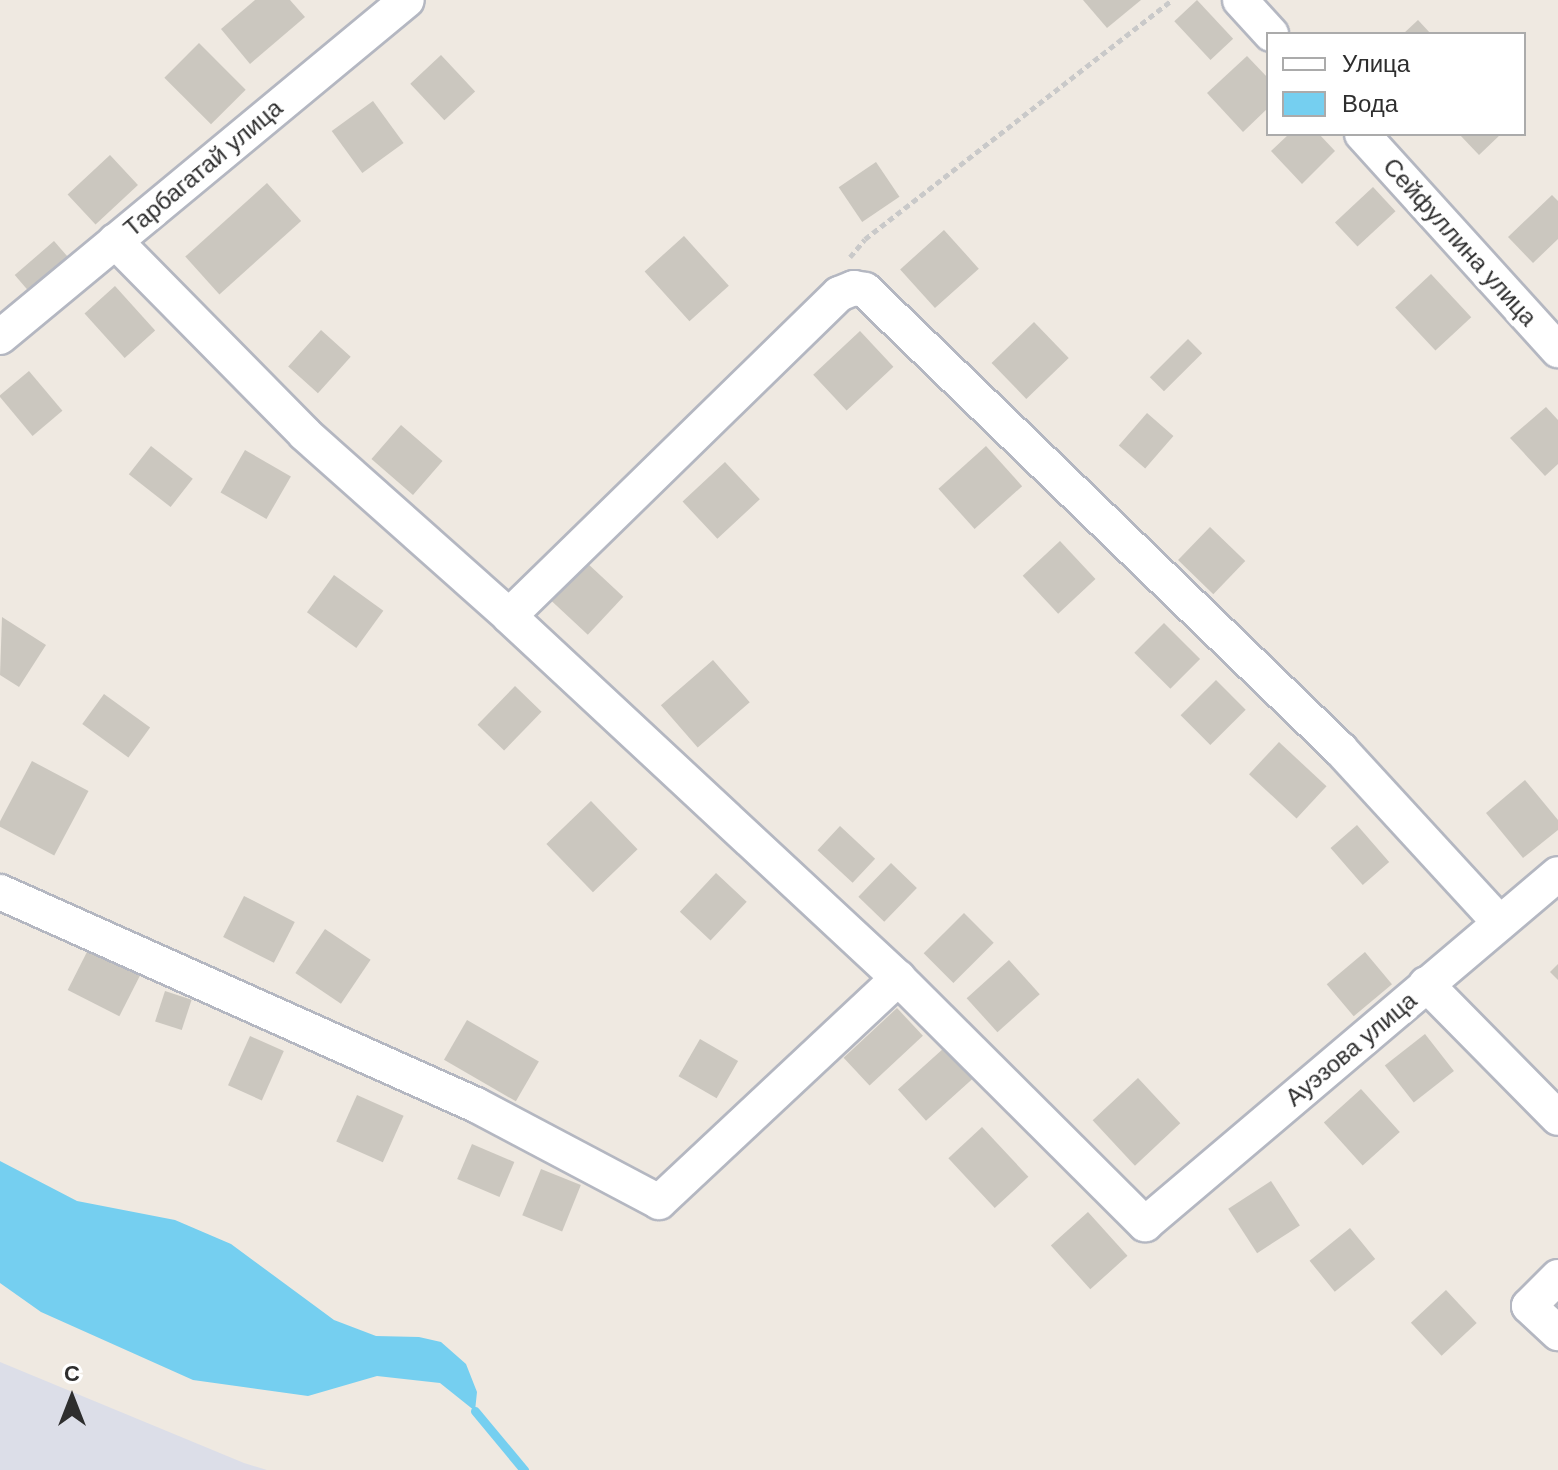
<!DOCTYPE html>
<meta charset="utf-8">
<style>
body{margin:0}
#map{position:relative;width:1558px;height:1470px;overflow:hidden;background:#efe9e1;font-family:Arial,sans-serif}
div>[style]{position:absolute}
.airport>*{inset:0;background:#dcdee8}
.water>*{inset:0;background:#75cff0}
.stream>*{height:9px;margin:-4.5px;padding:0 4.5px;transform-origin:4.5px;border-radius:4.5px;background:#75cff0}
.building>*{inset:0;background:#cbc7bf;transform-origin:0 0}
.path>*{height:5px;margin-top:-2.5px;transform-origin:0;background:repeating-linear-gradient(90deg,#c9c9c9 0 6px,transparent 0 10px)}
.roads{filter:drop-shadow(2px 0 #b4b7c1) drop-shadow(-2px 0 #b4b7c1) drop-shadow(0 2px #b4b7c1) drop-shadow(0 -2px #b4b7c1)}
.minor>*{height:34px;margin:-17px;padding:0 17px;transform-origin:17px;border-radius:17px;background:#fff}
span{translate:-50% -50%;white-space:nowrap;text-align:center;line-height:1.15;-webkit-text-stroke:8px #fff;paint-order:stroke}
.street-label{font-size:24px;color:#2e2e2e}
.legend{position:absolute;left:1266px;top:32px;width:260px;height:104px;box-sizing:border-box;background:#fff;border:2px solid #ababab;margin:0;padding:10px 14px;list-style:none;font-size:24px;color:#2e2e2e}
.legend li{display:flex;align-items:center;gap:16px;height:40px}
.legend b{width:40px;border:2px solid #ababab}
.north{position:absolute;left:32px;top:1358px;width:80px;height:80px;-webkit-text-stroke:6px #fff;paint-order:stroke;rotate:0deg;font-size:22px;font-weight:700;line-height:32px;text-align:center;color:#2e2e2e}
.north::after{content:'';display:block;margin:auto;width:28px;height:36px;background:#2e2e2e;clip-path:polygon(50% 0,100% 100%,50% 72%,0 100%)}
</style>
<div id="map">
<div class="airport">
<i style="clip-path:polygon(0 1362px,244px 1463px,267px 1470px,0 1470px)"></i>
</div>
<div class="water">
<i style="clip-path:polygon(0 1161px,77px 1201px,175px 1220px,231px 1244px,334px 1320px,376px 1336px,419px 1337px,441px 1342px,466px 1364px,477px 1392px,475px 1411px,440px 1383px,377px 1376px,308px 1396px,193px 1380px,41px 1312px,0 1283px)"></i>
</div>
<div class="stream">
<i style="left:475px;top:1411px;width:77px;rotate:50.3deg"></i>
</div>
<div class="building">
<i style="clip-path:polygon(255px 0,290px 0,305px 17px,250px 64px,221px 29px)"></i>
<i style="clip-path:polygon(1083px 0,1141px 0,1107px 28px)"></i>
<i style="left:1197px;top:0;width:53px;height:31px;rotate:47deg"></i>
<i style="clip-path:polygon(1418px 20px,1431px 34px,1403px 34px)"></i>
<i style="left:199px;top:43px;width:66px;height:49px;rotate:45deg"></i>
<i style="left:441px;top:55px;width:50px;height:42px;rotate:47deg"></i>
<i style="clip-path:polygon(1247px 56px,1268px 78px,1268px 108px,1243px 132px,1207px 93px)"></i>
<i style="left:373px;top:101px;width:52px;height:51px;rotate:54deg"></i>
<i style="clip-path:polygon(1289px 134px,1319px 134px,1335px 151px,1302px 184px,1271px 151px)"></i>
<i style="clip-path:polygon(1459px 134px,1501px 134px,1479px 155px)"></i>
<i style="left:110px;top:155px;width:41px;height:58px;rotate:47deg"></i>
<i style="left:876px;top:162px;width:42px;height:45px;rotate:56deg"></i>
<i style="left:267px;top:183px;width:51px;height:110px;rotate:48deg"></i>
<i style="left:1373px;top:187px;width:33px;height:52px;rotate:47deg"></i>
<i style="clip-path:polygon(1552px 195px,1558px 201px,1558px 239px,1533px 263px,1508px 237px)"></i>
<i style="left:944px;top:230px;width:52px;height:59px;rotate:48deg"></i>
<i style="left:684px;top:236px;width:67px;height:53px;rotate:48deg"></i>
<i style="left:54px;top:241px;width:21px;height:52px;rotate:49deg"></i>
<i style="left:1431px;top:274px;width:59px;height:49px;rotate:47deg"></i>
<i style="left:115px;top:286px;width:60px;height:41px;rotate:48deg"></i>
<i style="left:1034px;top:322px;width:50px;height:59px;rotate:46deg"></i>
<i style="left:321px;top:330px;width:40px;height:49px;rotate:42deg"></i>
<i style="left:860px;top:331px;width:49px;height:64px;rotate:47deg"></i>
<i style="left:1188px;top:339px;width:20px;height:54px;rotate:45deg"></i>
<i style="left:29px;top:371px;width:52px;height:39px;rotate:50deg"></i>
<i style="clip-path:polygon(1546px 407px,1558px 420px,1558px 464px,1545px 476px,1510px 438px)"></i>
<i style="left:1147px;top:413px;width:35px;height:43px;rotate:41deg"></i>
<i style="left:401px;top:425px;width:55px;height:45px;rotate:41deg"></i>
<i style="left:151px;top:446px;width:53px;height:36px;rotate:38deg"></i>
<i style="left:986px;top:446px;width:54px;height:64px;rotate:48deg"></i>
<i style="left:245px;top:450px;width:53px;height:49px;rotate:30deg"></i>
<i style="left:725px;top:462px;width:51px;height:58px;rotate:47deg"></i>
<i style="left:1210px;top:527px;width:49px;height:46px;rotate:44deg"></i>
<i style="left:1060px;top:541px;width:52px;height:51px;rotate:47deg"></i>
<i style="left:586px;top:562px;width:51px;height:52px;rotate:43deg"></i>
<i style="left:334px;top:575px;width:61px;height:46px;rotate:36deg"></i>
<i style="clip-path:polygon(2px 617px,46px 645px,19px 687px,0 675px)"></i>
<i style="left:1164px;top:623px;width:51px;height:42px;rotate:45deg"></i>
<i style="left:713px;top:660px;width:56px;height:69px;rotate:49deg"></i>
<i style="left:1216px;top:680px;width:42px;height:50px;rotate:45deg"></i>
<i style="left:515px;top:686px;width:37px;height:54px;rotate:44deg"></i>
<i style="left:104px;top:694px;width:57px;height:37px;rotate:36deg"></i>
<i style="left:1279px;top:742px;width:65px;height:44px;rotate:43deg"></i>
<i style="left:32px;top:761px;width:64px;height:73px;rotate:28deg"></i>
<i style="clip-path:polygon(1525px 780px,1558px 820px,1558px 830px,1523px 858px,1486px 813px)"></i>
<i style="left:591px;top:801px;width:67px;height:62px;rotate:46deg"></i>
<i style="left:1357px;top:825px;width:49px;height:35px;rotate:49deg"></i>
<i style="left:840px;top:826px;width:48px;height:33px;rotate:43deg"></i>
<i style="left:891px;top:863px;width:36px;height:47px;rotate:44deg"></i>
<i style="left:716px;top:873px;width:42px;height:53px;rotate:43deg"></i>
<i style="left:244px;top:896px;width:57px;height:46px;rotate:27deg"></i>
<i style="left:964px;top:913px;width:42px;height:57px;rotate:45deg"></i>
<i style="left:325px;top:929px;width:55px;height:53px;rotate:34deg"></i>
<i style="left:89px;top:948px;width:58px;height:47px;rotate:27deg"></i>
<i style="left:1365px;top:952px;width:42px;height:50px;rotate:50deg"></i>
<i style="left:1009px;top:960px;width:46px;height:57px;rotate:48deg"></i>
<i style="clip-path:polygon(1558px 964px,1558px 980px,1550px 972px)"></i>
<i style="left:165px;top:991px;width:28px;height:32px;rotate:18deg"></i>
<i style="left:897px;top:1008px;width:38px;height:73px;rotate:47deg"></i>
<i style="left:467px;top:1020px;width:83px;height:46px;rotate:30deg"></i>
<i style="left:1425px;top:1034px;width:47px;height:51px;rotate:52deg"></i>
<i style="left:250px;top:1036px;width:37px;height:54px;rotate:24deg"></i>
<i style="left:700px;top:1039px;width:44px;height:43px;rotate:30deg"></i>
<i style="left:944px;top:1048px;width:42px;height:62px;rotate:48deg"></i>
<i style="left:1138px;top:1078px;width:62px;height:62px;rotate:47deg"></i>
<i style="left:1361px;top:1089px;width:58px;height:50px;rotate:48deg"></i>
<i style="left:357px;top:1095px;width:51px;height:51px;rotate:24deg"></i>
<i style="left:982px;top:1127px;width:68px;height:46px;rotate:47deg"></i>
<i style="left:472px;top:1144px;width:46px;height:38px;rotate:23deg"></i>
<i style="left:541px;top:1169px;width:43px;height:50px;rotate:22deg"></i>
<i style="left:1271px;top:1181px;width:53px;height:51px;rotate:57deg"></i>
<i style="left:1088px;top:1212px;width:59px;height:50px;rotate:48deg"></i>
<i style="left:1350px;top:1228px;width:40px;height:52px;rotate:51deg"></i>
<i style="left:1446px;top:1290px;width:45px;height:48px;rotate:47deg"></i>
</div>
<div class="path">
<i style="left:850px;top:257px;width:23px;rotate:-50deg"></i>
<i style="left:865px;top:239px;width:389px;rotate:-37.9deg"></i>
</div>
<div class="roads">
<div class="minor">
<i style="left:1240px;top:0;width:46px;rotate:47.6deg"></i>
<i style="left:1362px;top:134px;width:292px;rotate:47.8deg"></i>
<i style="left:115px;top:241px;width:271px;rotate:45.4deg"></i>
<i style="left:305px;top:434px;width:273px;rotate:41.7deg"></i>
<i style="left:509px;top:616px;width:531px;rotate:42.94deg"></i>
<i style="left:898px;top:978px;width:349px;rotate:44.9deg"></i>
<i style="left:1145px;top:1224px;width:541px;rotate:-40.28deg"></i>
<i style="left:0;top:337px;width:528px;rotate:-39.63deg"></i>
<i style="left:509px;top:616px;width:461px;rotate:-44.3deg"></i>
<i style="left:839px;top:294px;width:16px;rotate:-22deg"></i>
<i style="left:854px;top:288px;width:11px;rotate:10deg"></i>
<i style="left:865px;top:290px;width:661px;rotate:44.02deg"></i>
<i style="left:1340px;top:749px;width:236px;rotate:47.4deg"></i>
<i style="left:0;top:892px;width:521px;rotate:24.11deg"></i>
<i style="left:476px;top:1105px;width:207px;rotate:27.9deg"></i>
<i style="left:659px;top:1202px;width:328px;rotate:-43.1deg"></i>
<i style="left:1426px;top:984px;width:188px;rotate:45.4deg"></i>
<i style="left:1558px;top:1277px;width:41px;rotate:135deg"></i>
<i style="left:1529px;top:1306px;width:40px;rotate:43deg"></i>
</div>
</div>
<div class="street-label">
<span style="left:203px;top:168px;rotate:-40deg">Тарбагатай улица</span>
<span style="left:1460px;top:242px;rotate:48deg">Сейфуллина улица</span>
<span style="left:1351px;top:1049px;rotate:-40deg">Ауэзова улица</span>
</div>
<ul class="legend">
<li><b style="height:10px;background:#fff"></b>Улица</li>
<li><b style="height:22px;background:#75cff0"></b>Вода</li>
</ul>
<div class="north">С</div>
</div>
